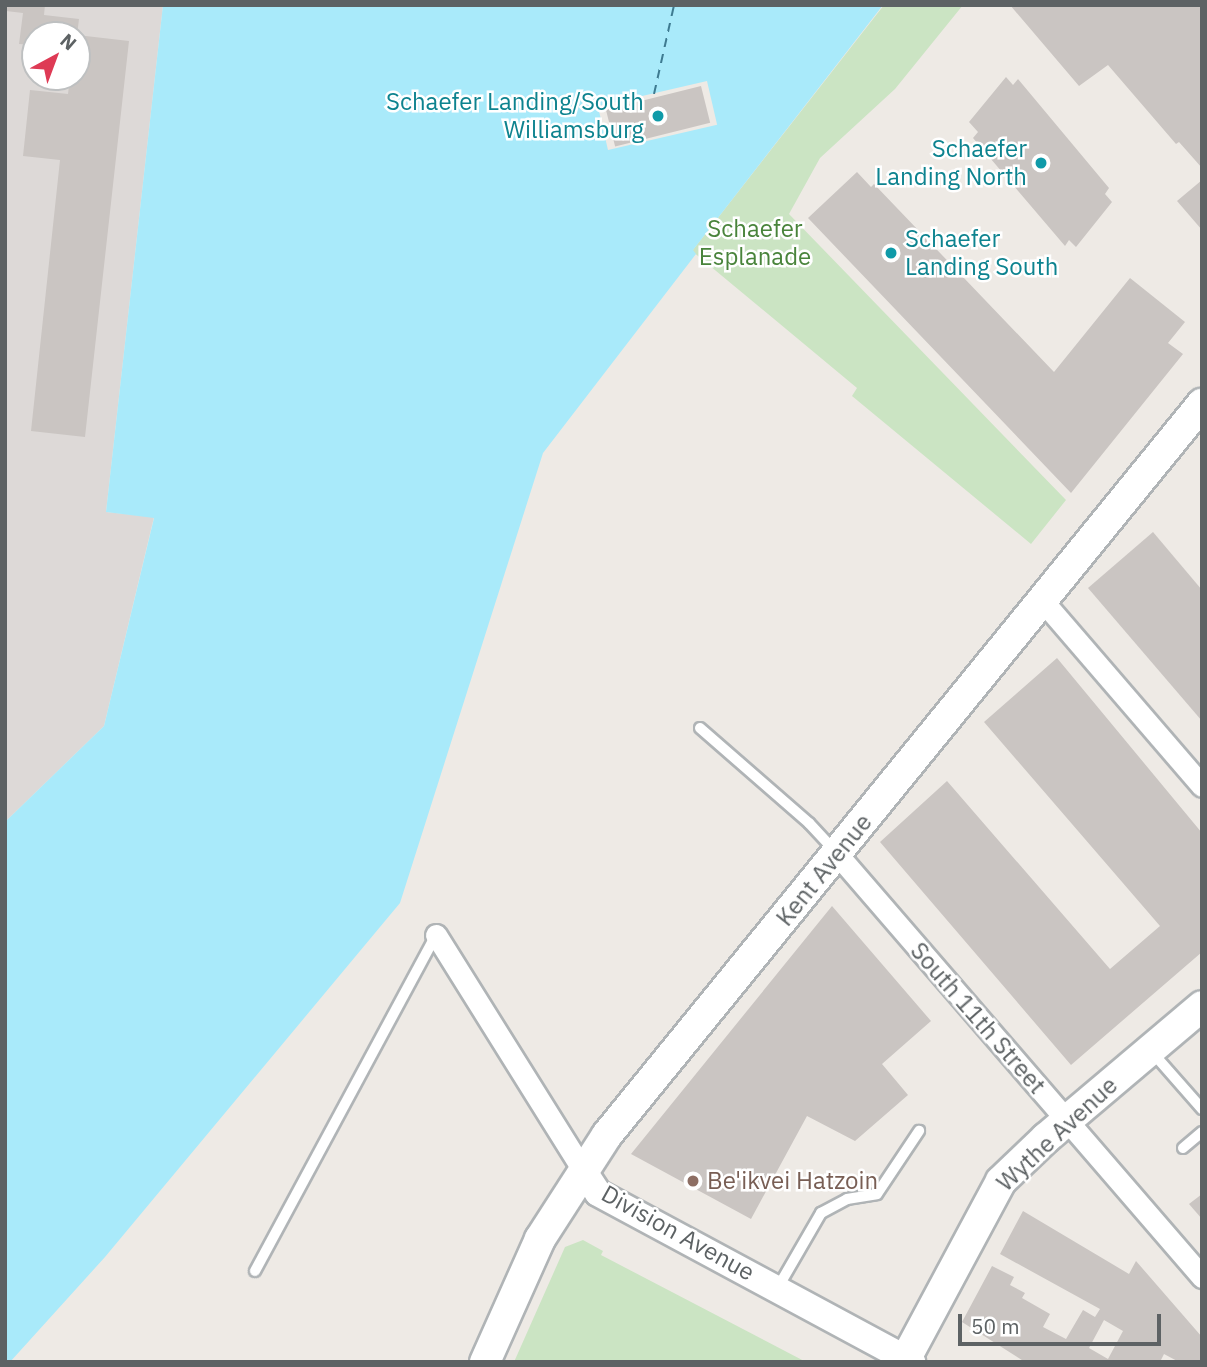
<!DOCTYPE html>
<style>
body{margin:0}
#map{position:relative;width:1207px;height:1367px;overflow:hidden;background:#eeeae5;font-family:"IBM Plex Sans",sans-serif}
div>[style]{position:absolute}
.industrial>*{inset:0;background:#ddd9d7}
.green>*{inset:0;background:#cbe4c3}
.water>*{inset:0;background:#a9eafa}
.pier>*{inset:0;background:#eeeae5;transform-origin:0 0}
.ferry>*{height:2px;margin-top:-1px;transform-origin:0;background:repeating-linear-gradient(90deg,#3e7b91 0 9px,transparent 0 16px)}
.building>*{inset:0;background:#cac5c2;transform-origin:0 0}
.roads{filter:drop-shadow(2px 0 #b0b4b6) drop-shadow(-2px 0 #b0b4b6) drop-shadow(0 2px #b0b4b6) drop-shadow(0 -2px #b0b4b6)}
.service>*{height:10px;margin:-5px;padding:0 5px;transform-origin:5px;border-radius:5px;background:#fff}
.minor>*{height:21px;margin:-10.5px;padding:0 10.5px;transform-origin:10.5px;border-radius:10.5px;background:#fff}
.tertiary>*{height:26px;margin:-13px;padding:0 13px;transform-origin:13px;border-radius:13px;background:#fff}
.secondary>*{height:30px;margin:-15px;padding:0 15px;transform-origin:15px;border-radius:15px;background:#fff}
.dots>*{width:19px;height:19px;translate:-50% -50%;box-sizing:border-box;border:4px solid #fff;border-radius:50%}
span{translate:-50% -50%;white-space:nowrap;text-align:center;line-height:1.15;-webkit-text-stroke:5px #fff;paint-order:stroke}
.culture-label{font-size:24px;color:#0d838f}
.right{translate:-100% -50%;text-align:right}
.left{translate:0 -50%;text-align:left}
.park-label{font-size:24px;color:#49843b}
.street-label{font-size:24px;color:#5d6264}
.education-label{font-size:24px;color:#785e54}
.frame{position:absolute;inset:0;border:7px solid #5d6264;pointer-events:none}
.north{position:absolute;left:21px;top:21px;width:70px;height:70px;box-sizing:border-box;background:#fff;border:2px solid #bec0c1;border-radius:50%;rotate:41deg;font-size:19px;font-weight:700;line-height:28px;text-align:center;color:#5d6264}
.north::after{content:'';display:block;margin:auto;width:24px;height:32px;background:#de3a55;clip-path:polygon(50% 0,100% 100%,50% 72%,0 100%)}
.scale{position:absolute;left:958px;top:1314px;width:203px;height:32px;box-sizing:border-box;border:4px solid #5d6264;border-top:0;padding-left:9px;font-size:21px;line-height:24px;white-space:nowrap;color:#5d6264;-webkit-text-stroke:5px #fff;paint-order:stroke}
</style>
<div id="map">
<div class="industrial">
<i style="clip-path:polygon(evenodd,5px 5px,163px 5px,106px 512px,154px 517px,104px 726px,5px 822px,5px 5px,35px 35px,77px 35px,77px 77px,35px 77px,35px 35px)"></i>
</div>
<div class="green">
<i style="clip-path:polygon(884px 5px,963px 5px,895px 89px,820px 158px,789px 214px,1066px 500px,1031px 544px,852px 396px,857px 388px,692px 251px)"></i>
<i style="clip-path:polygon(583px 1240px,603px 1251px,601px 1255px,806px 1362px,514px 1362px,565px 1247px)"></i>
</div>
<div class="water">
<i style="clip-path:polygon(163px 5px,883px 5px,693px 250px,696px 254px,543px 453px,400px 903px,105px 1257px,10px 1362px,5px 1362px,5px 822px,104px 726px,154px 518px,106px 512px)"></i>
</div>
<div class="pier">
<i style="left:707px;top:81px;width:45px;height:112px;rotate:77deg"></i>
</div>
<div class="ferry">
<i style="left:654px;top:94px;width:91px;rotate:-77.3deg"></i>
</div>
<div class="building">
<i style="clip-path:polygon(7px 5px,45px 5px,44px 15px,79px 19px,77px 35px,35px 35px,35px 45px,19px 44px,23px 13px,6px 11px)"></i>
<i style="clip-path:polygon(1010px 5px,1202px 5px,1202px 168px,1179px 142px,1176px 144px,1108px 65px,1079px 86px)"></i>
<i style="clip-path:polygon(77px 35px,129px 41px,85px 437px,31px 431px,60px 160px,23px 156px,30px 90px,68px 94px,70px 77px,77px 77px)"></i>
<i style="clip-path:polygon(1006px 77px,1013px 85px,1018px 79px,1109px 188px,1105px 194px,1112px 202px,1076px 247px,1069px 240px,1065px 246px,973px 138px,978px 132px,969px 122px)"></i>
<i style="left:701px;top:86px;width:38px;height:98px;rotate:76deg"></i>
<i style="clip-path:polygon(857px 172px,871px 187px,874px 184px,1054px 372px,1130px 278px,1185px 322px,1168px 343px,1183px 354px,1071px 493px,808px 218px)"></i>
<i style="clip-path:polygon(1202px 180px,1202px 230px,1177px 201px)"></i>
<i style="clip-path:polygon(1153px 532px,1202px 590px,1202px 721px,1088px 588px)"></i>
<i style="clip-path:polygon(1057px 658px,1202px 833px,1202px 952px,1071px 1065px,880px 842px,947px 781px,1110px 969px,1160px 926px,984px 722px)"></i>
<i style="clip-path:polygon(832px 906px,931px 1021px,882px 1064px,908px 1095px,855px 1141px,807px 1116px,751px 1219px,631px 1154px)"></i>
<i style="clip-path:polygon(1202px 1194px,1202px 1219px,1189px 1204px)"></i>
<i style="clip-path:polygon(evenodd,1023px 1211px,1129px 1274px,1136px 1261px,1202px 1337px,1202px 1362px,1179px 1362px,1164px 1354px,1160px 1362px,1025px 1362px,962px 1322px,992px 1266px,1014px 1277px,1010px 1285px,1025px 1293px,1022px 1298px,1050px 1314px,1043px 1327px,1066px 1339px,1083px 1310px,1095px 1317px,1100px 1309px,1000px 1254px,1023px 1211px,1104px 1320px,1123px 1331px,1108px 1359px,1089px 1348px,1104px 1320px)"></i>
</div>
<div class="roads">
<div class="service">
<i style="left:700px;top:728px;width:145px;rotate:41.1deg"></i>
<i style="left:809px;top:823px;width:38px;rotate:47deg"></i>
<i style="left:1152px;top:1052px;width:76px;rotate:48.7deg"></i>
<i style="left:1183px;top:1148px;width:25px;rotate:-40deg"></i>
<i style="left:255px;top:1271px;width:382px;rotate:-61.7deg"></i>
<i style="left:777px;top:1289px;width:88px;rotate:-59.9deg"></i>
<i style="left:821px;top:1213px;width:30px;rotate:-28deg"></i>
<i style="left:847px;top:1199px;width:30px;rotate:-9deg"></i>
<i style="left:877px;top:1194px;width:76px;rotate:-56.3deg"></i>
</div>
<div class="minor">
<i style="left:1042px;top:600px;width:245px;rotate:49.3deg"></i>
<i style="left:837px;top:854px;width:559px;rotate:49.21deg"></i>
<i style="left:436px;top:935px;width:277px;rotate:58deg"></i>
</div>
<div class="tertiary">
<i style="left:583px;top:1170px;width:27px;rotate:57deg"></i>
<i style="left:598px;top:1193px;width:357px;rotate:28.3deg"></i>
</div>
<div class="secondary">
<i style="left:485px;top:1362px;width:135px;rotate:-65.9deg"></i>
<i style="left:540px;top:1239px;width:124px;rotate:-57.2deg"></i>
<i style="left:607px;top:1135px;width:943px;rotate:-50.86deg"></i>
<i style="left:904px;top:1362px;width:205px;rotate:-61.8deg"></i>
<i style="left:1001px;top:1181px;width:62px;rotate:-43.7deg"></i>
<i style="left:1046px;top:1138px;width:204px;rotate:-40.2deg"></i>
</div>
</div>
<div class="dots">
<i style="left:658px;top:116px;background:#0f9aa8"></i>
<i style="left:1041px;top:163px;background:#0f9aa8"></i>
<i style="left:891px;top:253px;background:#0f9aa8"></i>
<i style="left:693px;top:1181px;background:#8d6e63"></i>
</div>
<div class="culture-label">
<span class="right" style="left:644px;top:116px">Schaefer Landing/South<br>Williamsburg</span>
<span class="right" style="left:1027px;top:163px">Schaefer<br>Landing North</span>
<span class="left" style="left:905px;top:253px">Schaefer<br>Landing South</span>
</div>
<div class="park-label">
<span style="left:755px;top:243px">Schaefer<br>Esplanade</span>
</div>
<div class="street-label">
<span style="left:824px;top:870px;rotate:-51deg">Kent Avenue</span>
<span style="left:978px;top:1018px;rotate:49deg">South 11th Street</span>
<span style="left:1057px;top:1134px;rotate:-43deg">Wythe Avenue</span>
<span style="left:678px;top:1233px;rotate:29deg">Division Avenue</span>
</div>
<div class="education-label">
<span class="left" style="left:707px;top:1181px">Be'ikvei Hatzoin</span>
</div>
<div class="frame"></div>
<div class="north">N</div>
<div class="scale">50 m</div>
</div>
